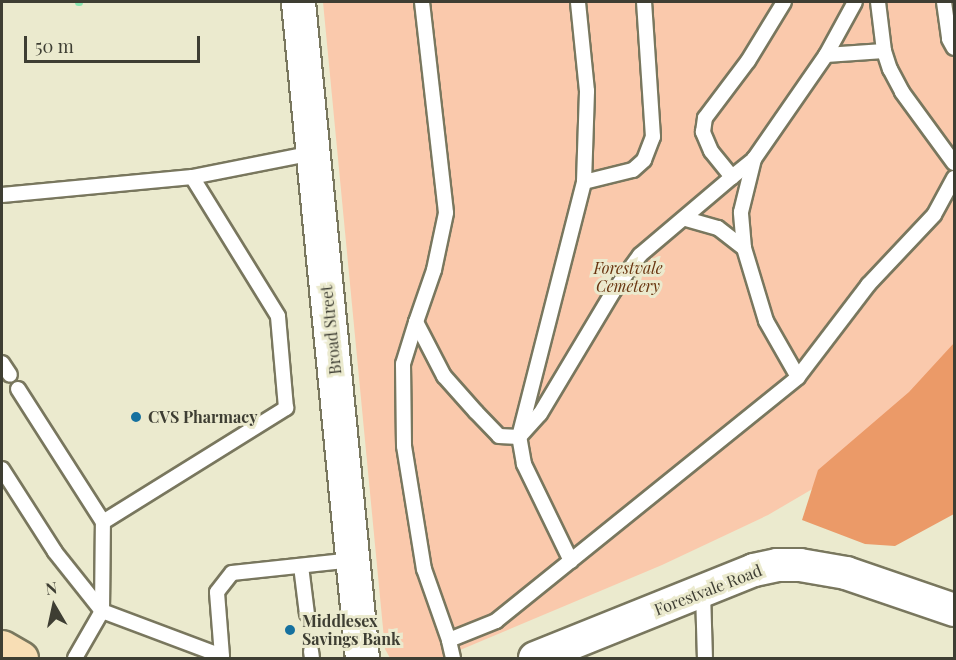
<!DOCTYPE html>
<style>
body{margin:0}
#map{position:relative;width:956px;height:660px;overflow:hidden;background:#ebeace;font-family:"Playfair Display",serif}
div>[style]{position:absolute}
.green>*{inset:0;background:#fac9ac}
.forest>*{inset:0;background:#eb9a68}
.stream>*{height:7px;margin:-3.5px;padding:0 3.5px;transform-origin:3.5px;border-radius:3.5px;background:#89e7b2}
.roads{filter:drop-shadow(2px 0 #79775e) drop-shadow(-2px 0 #79775e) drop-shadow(0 2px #79775e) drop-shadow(0 -2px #79775e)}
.service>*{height:14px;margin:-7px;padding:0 7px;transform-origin:7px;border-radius:7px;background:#fff}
.tertiary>*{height:32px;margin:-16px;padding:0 16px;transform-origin:16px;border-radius:16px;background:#fff}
.secondary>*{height:33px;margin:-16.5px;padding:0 16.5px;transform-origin:16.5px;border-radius:16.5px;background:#fff}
.primary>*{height:33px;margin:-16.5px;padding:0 16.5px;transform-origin:16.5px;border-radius:16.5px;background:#f8deb5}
.dots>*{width:16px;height:16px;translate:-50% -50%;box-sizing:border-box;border:3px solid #ebeace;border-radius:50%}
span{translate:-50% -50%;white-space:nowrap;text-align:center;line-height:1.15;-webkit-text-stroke:6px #ebeace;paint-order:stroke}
.park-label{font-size:16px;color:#693510;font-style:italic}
.street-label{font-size:16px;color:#3e3e33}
.poi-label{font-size:16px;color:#3e3e33;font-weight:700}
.left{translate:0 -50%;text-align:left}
.frame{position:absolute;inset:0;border:3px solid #3e3e33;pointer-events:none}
.north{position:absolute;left:24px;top:576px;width:60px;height:60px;-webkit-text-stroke:4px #ebeace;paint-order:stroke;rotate:351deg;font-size:16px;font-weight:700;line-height:24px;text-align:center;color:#3e3e33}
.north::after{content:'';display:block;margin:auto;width:21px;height:27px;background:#3e3e33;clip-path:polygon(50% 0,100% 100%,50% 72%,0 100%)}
.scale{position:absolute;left:24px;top:36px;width:176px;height:27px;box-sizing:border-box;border:3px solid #3e3e33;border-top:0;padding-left:8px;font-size:18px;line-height:21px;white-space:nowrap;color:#3e3e33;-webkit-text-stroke:4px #ebeace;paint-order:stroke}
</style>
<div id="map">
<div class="green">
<i style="clip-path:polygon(323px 2px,954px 2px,954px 367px,891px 443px,768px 515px,662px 565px,441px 658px,390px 658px,385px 649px)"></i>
</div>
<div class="forest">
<i style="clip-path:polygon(954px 343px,954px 514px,895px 546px,865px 544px,802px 520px,818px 470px,909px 392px)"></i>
</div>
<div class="stream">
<i style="left:78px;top:2px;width:1px"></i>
</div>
<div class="roads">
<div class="service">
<i style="left:422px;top:2px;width:212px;rotate:83.5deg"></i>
<i style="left:446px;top:213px;width:58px;rotate:101.9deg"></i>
<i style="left:434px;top:270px;width:55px;rotate:109.1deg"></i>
<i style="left:416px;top:322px;width:61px;rotate:62.6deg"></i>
<i style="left:444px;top:376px;width:48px;rotate:48.4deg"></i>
<i style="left:476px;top:412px;width:33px;rotate:46deg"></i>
<i style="left:499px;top:436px;width:20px;rotate:3deg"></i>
<i style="left:519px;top:437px;width:263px;rotate:-75.7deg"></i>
<i style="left:584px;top:182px;width:91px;rotate:-88.1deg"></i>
<i style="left:587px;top:91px;width:89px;rotate:-95.8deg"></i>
<i style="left:878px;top:2px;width:49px;rotate:83deg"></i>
<i style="left:884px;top:51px;width:19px;rotate:72deg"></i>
<i style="left:890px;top:69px;width:26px;rotate:62deg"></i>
<i style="left:902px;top:92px;width:88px;rotate:53.8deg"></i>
<i style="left:944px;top:2px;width:37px;rotate:82deg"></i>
<i style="left:949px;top:39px;width:10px;rotate:61deg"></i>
<i style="left:826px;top:55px;width:60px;rotate:-61.3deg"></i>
<i style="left:732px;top:177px;width:28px;rotate:-39deg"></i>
<i style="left:754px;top:159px;width:126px;rotate:-55.3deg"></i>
<i style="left:826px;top:55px;width:58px;rotate:-3.9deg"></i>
<i style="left:584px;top:182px;width:50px;rotate:-13.8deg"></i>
<i style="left:633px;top:170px;width:15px;rotate:-42deg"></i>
<i style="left:644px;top:160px;width:25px;rotate:-69deg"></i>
<i style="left:653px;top:137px;width:135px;rotate:-93.8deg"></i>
<i style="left:2px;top:195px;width:191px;rotate:-5.4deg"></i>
<i style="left:192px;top:177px;width:123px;rotate:-11.2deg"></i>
<i style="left:686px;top:219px;width:33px;rotate:16deg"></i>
<i style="left:718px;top:228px;width:33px;rotate:38deg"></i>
<i style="left:744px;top:248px;width:36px;rotate:-95deg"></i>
<i style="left:741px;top:212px;width:55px;rotate:-76.2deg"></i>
<i style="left:744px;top:248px;width:76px;rotate:73.2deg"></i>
<i style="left:766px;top:321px;width:64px;rotate:60.3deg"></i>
<i style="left:416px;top:322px;width:44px;rotate:107.2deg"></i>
<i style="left:403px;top:364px;width:82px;rotate:89.3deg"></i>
<i style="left:404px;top:446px;width:125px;rotate:80.8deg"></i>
<i style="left:424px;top:569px;width:75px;rotate:70.6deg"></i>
<i style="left:2px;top:363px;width:14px;rotate:56deg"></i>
<i style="left:18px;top:389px;width:158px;rotate:57.4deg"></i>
<i style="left:2px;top:469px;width:98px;rotate:57.4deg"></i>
<i style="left:55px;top:552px;width:75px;rotate:51.5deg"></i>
<i style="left:102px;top:611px;width:128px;rotate:20.6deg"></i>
<i style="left:222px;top:656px;width:64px;rotate:-94.5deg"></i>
<i style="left:217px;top:592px;width:24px;rotate:-52deg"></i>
<i style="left:232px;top:573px;width:122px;rotate:-6.1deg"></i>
<i style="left:571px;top:561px;width:108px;rotate:-115.9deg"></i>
<i style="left:524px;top:464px;width:27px;rotate:-100deg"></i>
<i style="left:519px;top:437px;width:31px;rotate:-48deg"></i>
<i style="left:540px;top:414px;width:142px;rotate:-59.1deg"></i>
<i style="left:613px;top:292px;width:46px;rotate:-53.9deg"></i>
<i style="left:640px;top:255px;width:121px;rotate:-40.3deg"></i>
<i style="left:732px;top:177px;width:33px;rotate:-129deg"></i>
<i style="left:711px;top:151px;width:21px;rotate:-113deg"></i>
<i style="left:703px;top:132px;width:14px;rotate:-82deg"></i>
<i style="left:705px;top:118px;width:71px;rotate:-53deg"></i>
<i style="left:748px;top:61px;width:69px;rotate:-58.6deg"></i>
<i style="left:301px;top:566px;width:48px;rotate:82.9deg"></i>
<i style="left:703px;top:592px;width:66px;rotate:88.3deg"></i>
<i style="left:311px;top:651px;width:7px;rotate:82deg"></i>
<i style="left:75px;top:658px;width:54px;rotate:-60.1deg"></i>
<i style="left:102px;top:611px;width:89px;rotate:-89.4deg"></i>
<i style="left:103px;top:522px;width:216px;rotate:-31.9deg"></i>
<i style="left:286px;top:408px;width:92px;rotate:-95deg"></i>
<i style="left:278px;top:316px;width:163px;rotate:-121.7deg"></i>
<i style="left:453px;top:658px;width:18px;rotate:-103deg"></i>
<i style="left:449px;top:640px;width:51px;rotate:-22deg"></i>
<i style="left:496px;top:621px;width:388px;rotate:-38.9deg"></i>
<i style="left:798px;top:377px;width:116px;rotate:-52.7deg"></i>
<i style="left:868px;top:285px;width:96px;rotate:-46.7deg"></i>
<i style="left:934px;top:215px;width:42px;rotate:-61.6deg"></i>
</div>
<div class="tertiary">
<i style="left:535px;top:658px;width:236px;rotate:-21.9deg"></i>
<i style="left:754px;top:570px;width:24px;rotate:-12deg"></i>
<i style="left:777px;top:565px;width:23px"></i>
<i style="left:800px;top:565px;width:47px;rotate:9.9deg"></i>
<i style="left:846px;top:573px;width:114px;rotate:18.9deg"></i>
</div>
<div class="secondary">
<i style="left:298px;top:2px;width:659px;rotate:84.43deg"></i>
</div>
<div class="primary">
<i style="left:2px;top:647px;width:22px;rotate:30deg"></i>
</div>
</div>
<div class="dots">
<i style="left:136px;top:417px;background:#15719f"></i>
<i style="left:290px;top:630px;background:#15719f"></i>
</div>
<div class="park-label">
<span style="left:628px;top:277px">Forestvale<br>Cemetery</span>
</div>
<div class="street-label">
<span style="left:331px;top:330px;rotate:-96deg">Broad Street</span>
<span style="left:708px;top:590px;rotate:-21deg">Forestvale Road</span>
</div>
<div class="poi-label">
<span class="left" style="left:148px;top:417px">CVS Pharmacy</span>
<span class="left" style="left:302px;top:630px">Middlesex<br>Savings Bank</span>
</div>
<div class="frame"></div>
<div class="north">N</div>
<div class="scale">50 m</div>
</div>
